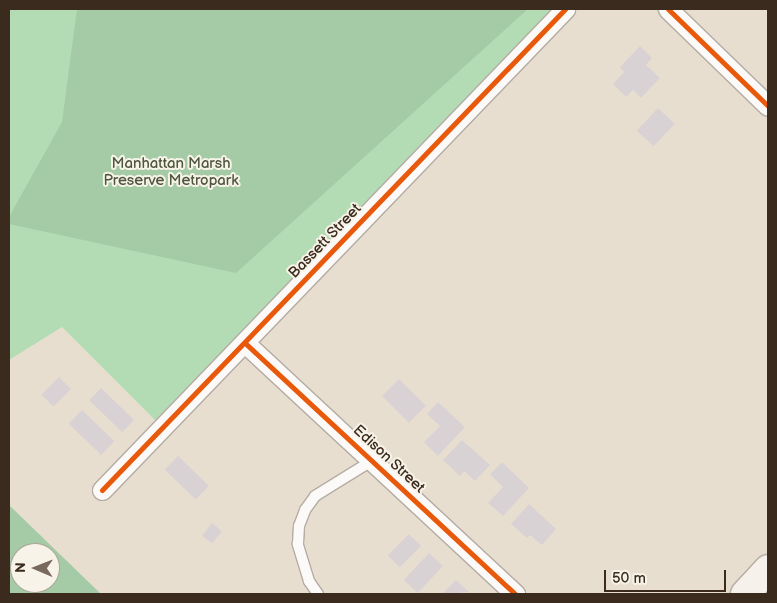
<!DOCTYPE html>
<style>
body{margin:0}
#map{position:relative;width:777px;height:603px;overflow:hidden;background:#e8ded0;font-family:"Balsamiq Sans",sans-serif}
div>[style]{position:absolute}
.green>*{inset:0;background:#b3dcb4}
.forest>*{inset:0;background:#a4cba6}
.building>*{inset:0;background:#d9d2d4;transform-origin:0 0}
.roads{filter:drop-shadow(1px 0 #b4aca3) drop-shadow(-1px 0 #b4aca3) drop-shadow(0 1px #b4aca3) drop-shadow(0 -1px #b4aca3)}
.lane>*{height:10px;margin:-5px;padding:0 5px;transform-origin:5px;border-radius:5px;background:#fcfaf8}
.street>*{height:19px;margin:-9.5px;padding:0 9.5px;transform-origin:9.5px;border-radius:9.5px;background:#fcfaf8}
.secondary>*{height:28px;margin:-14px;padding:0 14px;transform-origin:14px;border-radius:14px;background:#f6f1ea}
.cycleway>*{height:5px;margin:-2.5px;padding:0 2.5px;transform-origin:2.5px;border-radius:2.5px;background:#e8590c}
span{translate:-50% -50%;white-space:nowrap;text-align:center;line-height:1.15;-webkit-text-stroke:4px #f7f3e8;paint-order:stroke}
.park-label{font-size:15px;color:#4e563e}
.street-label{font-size:15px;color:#3b2a1e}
.frame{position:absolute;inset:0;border:10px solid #3b2a1e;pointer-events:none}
.north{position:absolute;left:10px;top:543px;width:50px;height:50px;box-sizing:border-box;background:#f7f3e8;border:1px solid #aca397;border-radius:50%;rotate:271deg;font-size:14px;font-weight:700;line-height:20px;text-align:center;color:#3b2a1e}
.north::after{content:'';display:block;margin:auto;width:18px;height:22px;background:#78695c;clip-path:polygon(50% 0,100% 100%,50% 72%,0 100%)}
.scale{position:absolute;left:604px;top:570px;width:122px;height:22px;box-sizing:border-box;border:2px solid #3b2a1e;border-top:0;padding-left:6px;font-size:15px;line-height:18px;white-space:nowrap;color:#3b2a1e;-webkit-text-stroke:4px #f7f3e8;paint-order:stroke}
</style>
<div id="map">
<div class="green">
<i style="clip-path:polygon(9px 9px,552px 9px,156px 421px,62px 327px,9px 360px)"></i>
</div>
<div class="forest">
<i style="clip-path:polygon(77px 9px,528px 9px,236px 273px,9px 224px,9px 217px,62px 122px)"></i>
<i style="clip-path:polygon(evenodd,9px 505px,101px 594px,9px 594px,9px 505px,20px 553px,50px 553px,50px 583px,20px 583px,20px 553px)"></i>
</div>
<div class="building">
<i style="clip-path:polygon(640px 46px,652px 58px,646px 65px,660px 78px,641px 98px,633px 90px,626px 97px,613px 84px,624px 72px,620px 67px)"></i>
<i style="left:658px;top:108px;width:23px;height:31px;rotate:43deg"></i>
<i style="left:59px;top:377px;width:17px;height:25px;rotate:45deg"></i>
<i style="left:399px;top:379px;width:38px;height:24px;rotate:45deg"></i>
<i style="left:101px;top:388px;width:46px;height:17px;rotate:44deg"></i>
<i style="clip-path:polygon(438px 402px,465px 427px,438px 456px,424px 442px,440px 426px,427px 414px)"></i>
<i style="left:82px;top:410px;width:45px;height:19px;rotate:44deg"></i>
<i style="clip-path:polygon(462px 440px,490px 465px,475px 481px,464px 471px,460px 476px,443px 460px)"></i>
<i style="left:178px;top:456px;width:43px;height:19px;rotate:44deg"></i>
<i style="clip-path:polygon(502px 462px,529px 488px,503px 516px,488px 503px,503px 487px,490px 474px)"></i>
<i style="clip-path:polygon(529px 504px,556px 529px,542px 545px,530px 535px,527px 538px,511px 524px)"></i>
<i style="left:212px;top:523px;width:13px;height:16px;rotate:39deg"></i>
<i style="left:409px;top:534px;width:17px;height:30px;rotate:45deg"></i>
<i style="left:429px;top:553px;width:19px;height:37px;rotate:43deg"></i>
<i style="clip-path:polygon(456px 580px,469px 592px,442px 594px)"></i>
</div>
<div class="roads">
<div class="lane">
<i style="left:318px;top:594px;width:16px;rotate:-125deg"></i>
<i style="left:309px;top:581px;width:39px;rotate:-107deg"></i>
<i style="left:298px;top:544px;width:18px;rotate:-87deg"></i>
<i style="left:299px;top:526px;width:17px;rotate:-69deg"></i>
<i style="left:305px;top:510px;width:17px;rotate:-54deg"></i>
<i style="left:315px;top:496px;width:68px;rotate:-31.8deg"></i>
</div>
<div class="street">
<i style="left:668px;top:9px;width:139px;rotate:44.1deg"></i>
<i style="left:245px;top:343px;width:369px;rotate:42.9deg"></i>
<i style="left:102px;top:490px;width:668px;rotate:-46.09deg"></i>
</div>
<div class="secondary">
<i style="left:745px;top:594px;width:34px;rotate:-47deg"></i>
</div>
</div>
<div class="cycleway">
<i style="left:668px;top:9px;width:139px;rotate:44.1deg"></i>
<i style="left:245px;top:343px;width:369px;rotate:42.9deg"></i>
<i style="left:102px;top:490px;width:668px;rotate:-46.09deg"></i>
</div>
<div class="park-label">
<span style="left:171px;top:172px">Manhattan Marsh<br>Preserve Metropark</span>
</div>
<div class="street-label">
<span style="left:325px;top:241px;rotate:-46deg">Bassett Street</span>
<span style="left:389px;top:459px;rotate:43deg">Edison Street</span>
</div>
<div class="frame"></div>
<div class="north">N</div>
<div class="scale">50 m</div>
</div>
